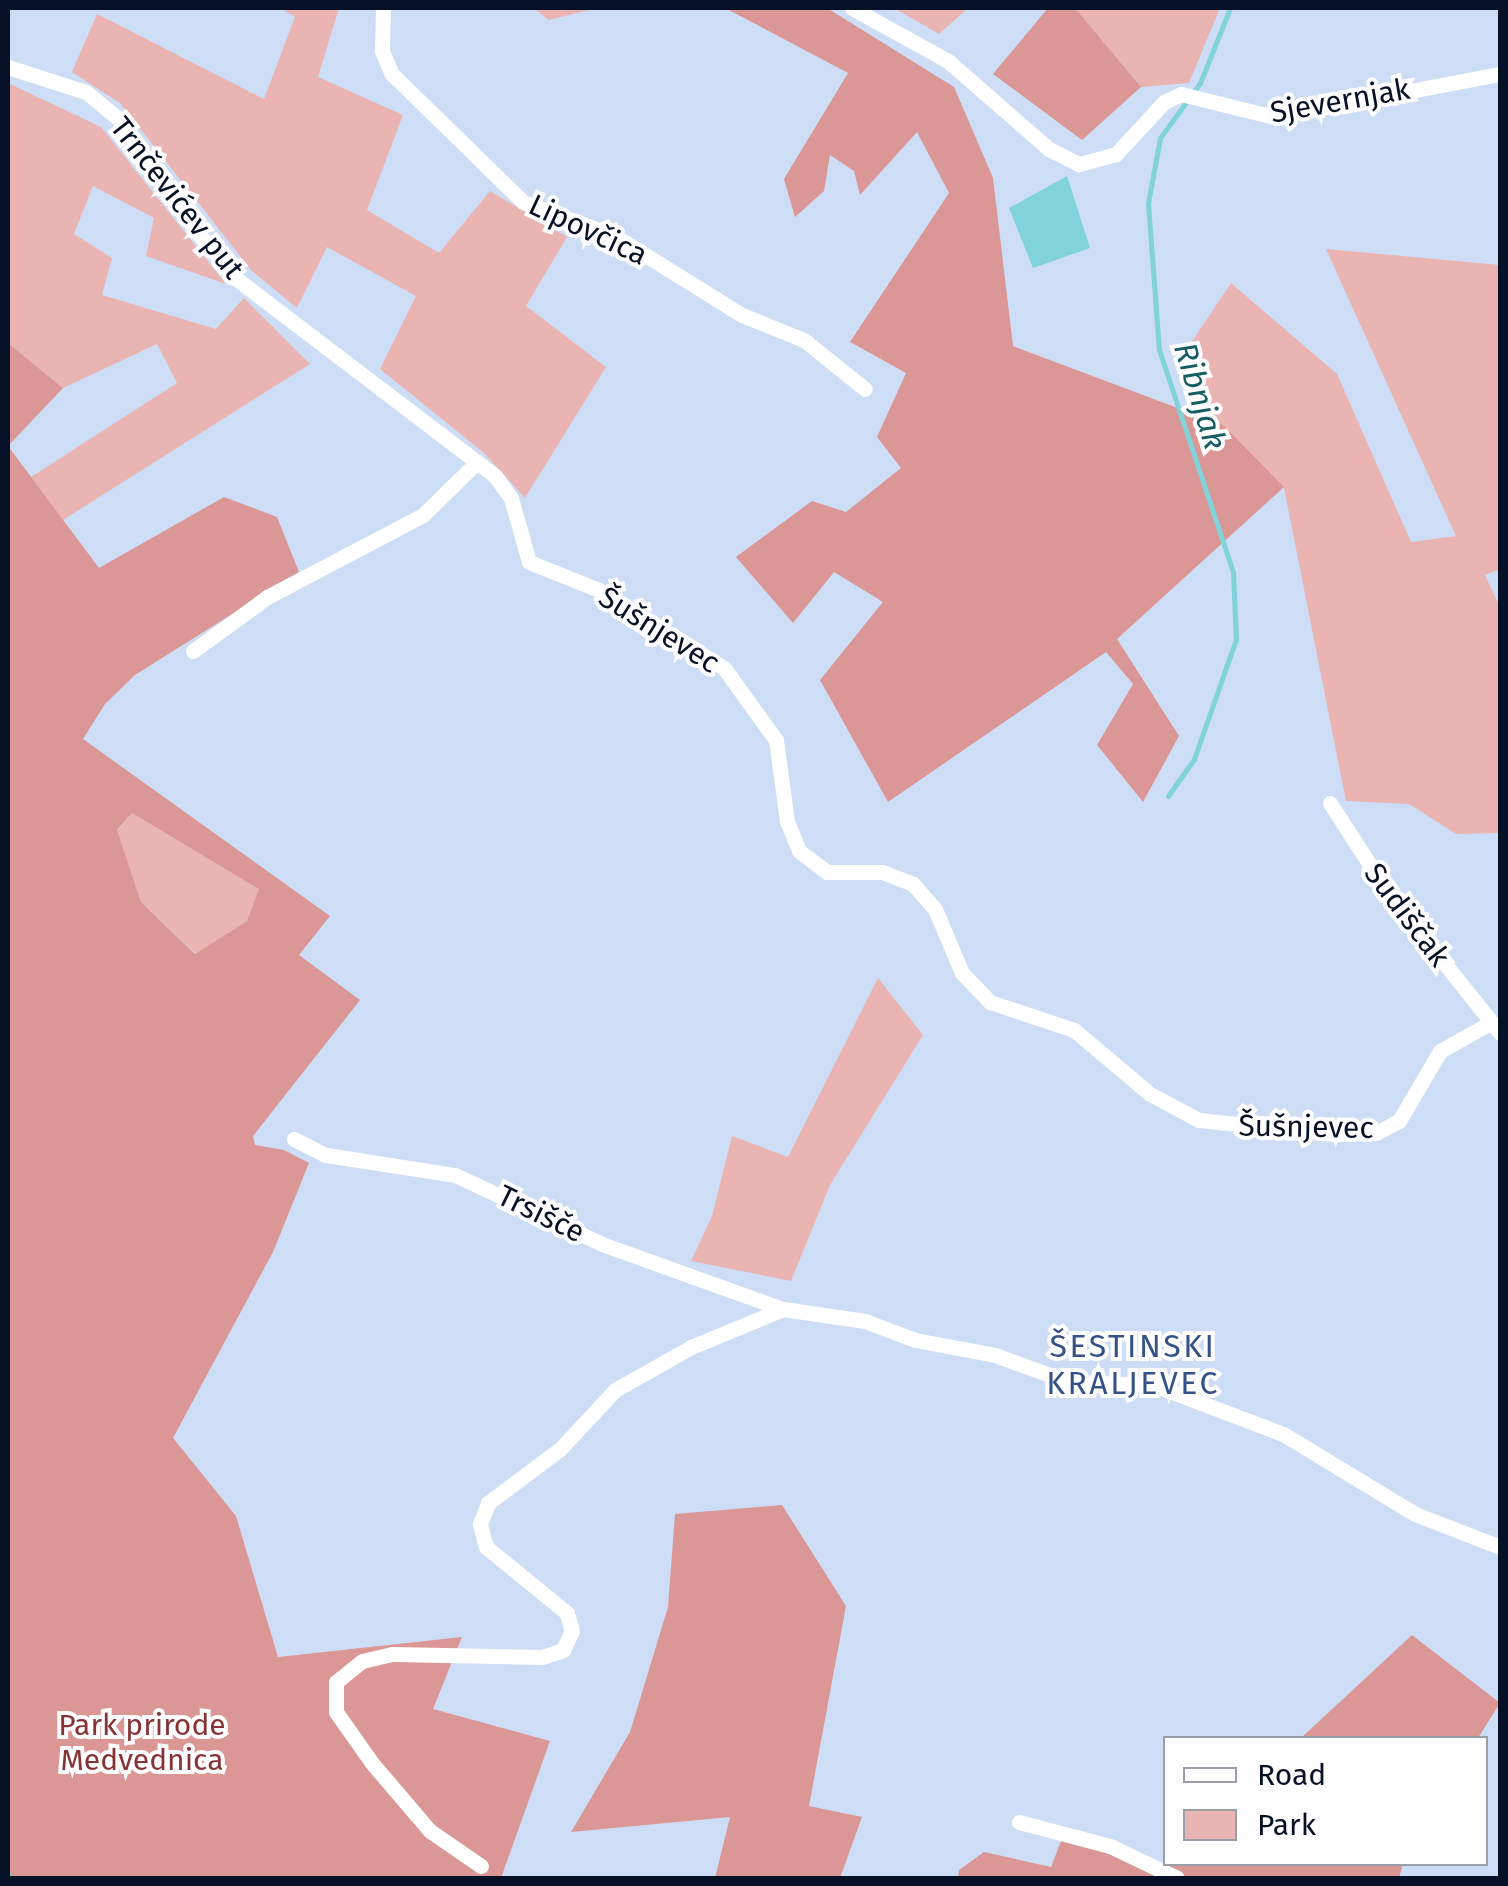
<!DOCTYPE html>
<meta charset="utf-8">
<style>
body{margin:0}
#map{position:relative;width:1508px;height:1886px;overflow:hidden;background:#ceddf6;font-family:"Fira Sans",sans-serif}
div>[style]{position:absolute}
.green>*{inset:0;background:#e9b4b2}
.forest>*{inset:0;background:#db9795}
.water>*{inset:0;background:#7fd3d9}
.stream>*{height:5px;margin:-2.5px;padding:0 2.5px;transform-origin:2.5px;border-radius:2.5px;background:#7fd3d9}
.street>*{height:15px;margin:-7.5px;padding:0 7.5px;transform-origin:7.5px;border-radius:7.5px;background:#fff}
span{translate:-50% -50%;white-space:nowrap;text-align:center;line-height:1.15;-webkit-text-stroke:8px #fdfdfd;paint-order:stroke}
.street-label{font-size:30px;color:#061026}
.park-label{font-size:30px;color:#853335}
.water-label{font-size:32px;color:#155d62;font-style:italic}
.neighbourhood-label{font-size:32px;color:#355288;letter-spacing:2.5px}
.frame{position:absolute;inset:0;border:10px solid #061026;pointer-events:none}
.legend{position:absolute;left:1163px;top:1736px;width:325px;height:130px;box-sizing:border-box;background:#fdfdfd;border:2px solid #9a9ea7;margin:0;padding:12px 18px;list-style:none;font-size:30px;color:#061026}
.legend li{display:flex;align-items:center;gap:20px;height:50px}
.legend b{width:50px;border:2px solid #9a9ea7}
</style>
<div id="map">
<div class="green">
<i style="clip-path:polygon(281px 8px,339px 8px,318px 77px,403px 115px,367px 210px,439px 253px,490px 191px,567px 237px,526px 306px,606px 367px,525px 498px,484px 453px,380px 369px,416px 296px,327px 247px,297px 308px,251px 270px,120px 103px,72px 72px,97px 14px,264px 99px,295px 17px)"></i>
<i style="clip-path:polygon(533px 8px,597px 8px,549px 20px)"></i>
<i style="clip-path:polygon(894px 8px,968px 8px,939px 34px)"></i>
<i style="clip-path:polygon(1075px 8px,1220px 8px,1189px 83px,1141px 87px)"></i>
<i style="clip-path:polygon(8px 83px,101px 127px,226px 284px,146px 256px,154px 218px,93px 186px,74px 234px,112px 258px,102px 295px,216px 329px,244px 298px,310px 364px,63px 520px,31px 477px,177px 383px,157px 344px,63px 388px,8px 343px)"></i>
<i style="clip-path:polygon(1326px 249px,1500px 265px,1500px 569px,1485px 575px,1500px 607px,1500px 833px,1456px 834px,1409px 804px,1346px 801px,1284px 488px,1210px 421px,1179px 361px,1231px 283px,1337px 374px,1411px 542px,1456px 536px)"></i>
<i style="clip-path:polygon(132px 813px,260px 889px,247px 921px,196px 954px,141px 902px,117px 831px)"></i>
<i style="clip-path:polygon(878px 978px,923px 1035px,830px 1185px,791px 1281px,691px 1261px,712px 1216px,732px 1136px,788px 1157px)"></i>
</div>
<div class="forest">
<i style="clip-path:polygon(725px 8px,827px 8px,954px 87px,993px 178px,1013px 346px,1223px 425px,1284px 487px,1117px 639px,1179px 736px,1143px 802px,1097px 745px,1133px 684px,1106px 652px,888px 802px,820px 680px,883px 602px,834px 572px,793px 623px,736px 557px,812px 501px,846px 512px,901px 468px,877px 437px,906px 373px,850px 342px,949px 193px,917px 132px,860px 195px,854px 171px,830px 155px,824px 191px,795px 217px,784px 179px,848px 73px)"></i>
<i style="clip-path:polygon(1048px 8px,1075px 8px,1141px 87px,1082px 140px,993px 74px)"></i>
<i style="clip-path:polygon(evenodd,8px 343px,63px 388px,8px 446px,99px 568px,224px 497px,277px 517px,299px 572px,135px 675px,105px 704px,83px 739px,330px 916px,299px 955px,360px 1000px,253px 1136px,255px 1145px,284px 1150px,309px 1163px,273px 1252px,173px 1438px,236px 1516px,278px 1657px,462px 1637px,433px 1709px,550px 1741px,501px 1878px,8px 1878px,8px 343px,132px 813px,259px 889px,247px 921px,195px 954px,141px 902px,117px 830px,132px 813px)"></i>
<i style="clip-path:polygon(782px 1505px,846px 1606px,809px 1806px,862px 1817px,840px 1878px,715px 1878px,730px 1817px,571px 1832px,630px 1732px,668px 1607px,675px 1514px)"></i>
<i style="clip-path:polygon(1412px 1635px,1500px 1703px,1478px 1738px,1301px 1738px)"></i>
<i style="clip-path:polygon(1063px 1836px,1108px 1849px,1153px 1875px,1166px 1864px,1403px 1864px,1399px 1878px,958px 1878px,959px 1870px,984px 1852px,1051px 1867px)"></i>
</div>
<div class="water">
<i style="clip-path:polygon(1067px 176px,1090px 248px,1033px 268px,1009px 208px)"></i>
</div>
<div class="stream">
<i style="left:1168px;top:796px;width:45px;rotate:-54.9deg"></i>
<i style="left:1194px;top:759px;width:127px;rotate:-70.7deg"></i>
<i style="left:1236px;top:639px;width:67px;rotate:-92.6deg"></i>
<i style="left:1233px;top:572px;width:234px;rotate:-108.4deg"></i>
<i style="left:1159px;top:350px;width:147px;rotate:-94.3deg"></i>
<i style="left:1148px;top:203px;width:66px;rotate:-79.5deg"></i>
<i style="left:1160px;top:138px;width:68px;rotate:-54deg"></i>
<i style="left:1200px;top:83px;width:81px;rotate:-68.2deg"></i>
<i style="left:8px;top:1874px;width:4px;rotate:63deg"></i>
</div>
<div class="street">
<i style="left:383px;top:8px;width:43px;rotate:91.3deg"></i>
<i style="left:382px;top:51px;width:25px;rotate:67deg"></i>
<i style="left:392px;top:74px;width:183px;rotate:44.3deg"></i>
<i style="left:523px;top:202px;width:98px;rotate:20.3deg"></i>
<i style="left:615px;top:236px;width:150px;rotate:31.9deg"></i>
<i style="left:742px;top:315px;width:67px;rotate:22deg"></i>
<i style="left:804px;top:340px;width:78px;rotate:38.8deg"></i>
<i style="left:852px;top:8px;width:110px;rotate:28.9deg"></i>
<i style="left:948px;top:61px;width:134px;rotate:41.1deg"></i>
<i style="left:1049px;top:149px;width:34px;rotate:27deg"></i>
<i style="left:1079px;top:164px;width:38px;rotate:-15deg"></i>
<i style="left:1116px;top:154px;width:71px;rotate:-47.3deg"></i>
<i style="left:1164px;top:102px;width:19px;rotate:-25deg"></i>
<i style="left:1181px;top:94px;width:96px;rotate:13.9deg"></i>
<i style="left:1274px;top:117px;width:230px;rotate:-10.8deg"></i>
<i style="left:8px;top:67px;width:82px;rotate:17.8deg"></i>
<i style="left:86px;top:92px;width:44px;rotate:39.5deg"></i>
<i style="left:120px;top:120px;width:133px;rotate:55.7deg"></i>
<i style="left:195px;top:230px;width:66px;rotate:49.3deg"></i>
<i style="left:238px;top:280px;width:323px;rotate:37.3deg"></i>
<i style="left:495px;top:476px;width:27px;rotate:54deg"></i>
<i style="left:511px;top:498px;width:66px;rotate:74.3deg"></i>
<i style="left:529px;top:562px;width:75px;rotate:21.8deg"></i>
<i style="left:599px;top:590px;width:147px;rotate:32deg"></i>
<i style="left:724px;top:668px;width:89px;rotate:54.2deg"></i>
<i style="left:776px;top:740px;width:82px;rotate:82.3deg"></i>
<i style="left:787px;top:821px;width:32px;rotate:68deg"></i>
<i style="left:799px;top:851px;width:35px;rotate:37deg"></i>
<i style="left:827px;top:872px;width:55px"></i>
<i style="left:882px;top:872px;width:33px;rotate:21deg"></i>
<i style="left:913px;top:884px;width:33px;rotate:49deg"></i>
<i style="left:935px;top:909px;width:69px;rotate:67.1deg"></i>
<i style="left:962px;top:973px;width:40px;rotate:46deg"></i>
<i style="left:990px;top:1002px;width:89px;rotate:18.4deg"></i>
<i style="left:1074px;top:1030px;width:99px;rotate:40.1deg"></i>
<i style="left:1150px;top:1094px;width:55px;rotate:28deg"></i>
<i style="left:1199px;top:1120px;width:136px;rotate:5.9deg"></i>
<i style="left:1334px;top:1134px;width:42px;rotate:-1.4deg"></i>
<i style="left:1376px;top:1133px;width:26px;rotate:-28deg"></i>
<i style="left:1399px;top:1121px;width:81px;rotate:-59.6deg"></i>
<i style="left:1440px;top:1051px;width:57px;rotate:-29.2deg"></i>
<i style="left:193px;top:651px;width:92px;rotate:-36.1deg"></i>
<i style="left:267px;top:597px;width:176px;rotate:-27.7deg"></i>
<i style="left:423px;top:515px;width:76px;rotate:-44.5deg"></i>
<i style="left:1330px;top:803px;width:103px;rotate:57.2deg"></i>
<i style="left:1386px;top:890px;width:183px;rotate:51.4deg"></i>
<i style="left:294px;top:1139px;width:36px;rotate:27deg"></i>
<i style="left:326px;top:1155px;width:131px;rotate:8.8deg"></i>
<i style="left:455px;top:1175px;width:162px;rotate:25.1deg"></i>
<i style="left:602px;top:1244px;width:192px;rotate:19.8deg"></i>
<i style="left:1019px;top:1822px;width:94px;rotate:14.8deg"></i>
<i style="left:1110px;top:1846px;width:74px;rotate:25.5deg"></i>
<i style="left:481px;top:1866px;width:62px;rotate:-145.5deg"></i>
<i style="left:430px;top:1831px;width:89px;rotate:-130.5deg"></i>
<i style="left:372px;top:1763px;width:62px;rotate:-125.2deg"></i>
<i style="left:336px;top:1712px;width:30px;rotate:-90deg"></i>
<i style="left:336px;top:1682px;width:33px;rotate:-39deg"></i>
<i style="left:362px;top:1661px;width:31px;rotate:-13deg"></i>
<i style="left:392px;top:1654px;width:150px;rotate:1.1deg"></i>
<i style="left:542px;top:1657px;width:22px;rotate:-18deg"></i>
<i style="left:563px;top:1650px;width:21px;rotate:-65deg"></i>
<i style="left:572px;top:1631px;width:19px;rotate:-106deg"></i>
<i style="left:567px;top:1613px;width:104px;rotate:-140.8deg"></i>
<i style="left:486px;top:1547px;width:24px;rotate:-105deg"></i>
<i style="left:480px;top:1524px;width:22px;rotate:-69deg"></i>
<i style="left:488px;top:1503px;width:90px;rotate:-36.9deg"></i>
<i style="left:560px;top:1449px;width:81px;rotate:-47deg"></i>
<i style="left:615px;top:1390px;width:87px;rotate:-29.5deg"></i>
<i style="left:691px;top:1347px;width:100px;rotate:-22.4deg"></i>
<i style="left:783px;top:1309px;width:83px;rotate:8.3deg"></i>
<i style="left:865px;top:1321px;width:53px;rotate:20.8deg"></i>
<i style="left:915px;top:1340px;width:81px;rotate:10.6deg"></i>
<i style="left:995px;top:1355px;width:79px;rotate:20deg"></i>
<i style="left:1069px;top:1382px;width:85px;rotate:2deg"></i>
<i style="left:1154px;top:1385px;width:138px;rotate:20.8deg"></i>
<i style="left:1283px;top:1434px;width:154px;rotate:31.2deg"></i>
<i style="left:1415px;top:1514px;width:91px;rotate:21.2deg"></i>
</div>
<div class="street-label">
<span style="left:1340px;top:101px;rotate:-10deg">Sjevernjak</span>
<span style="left:177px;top:198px;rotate:52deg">Trnčevićev put</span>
<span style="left:588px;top:230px;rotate:25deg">Lipovčica</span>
<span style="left:659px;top:630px;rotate:32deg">Šušnjevec</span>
<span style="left:1407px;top:915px;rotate:53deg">Sudiščak</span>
<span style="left:1306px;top:1127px;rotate:1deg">Šušnjevec</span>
<span style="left:541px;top:1214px;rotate:26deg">Trsišče</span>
</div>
<div class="park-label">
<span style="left:142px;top:1742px">Park prirode<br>Medvednica</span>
</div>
<div class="water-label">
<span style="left:1200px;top:396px;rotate:73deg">Ribnjak</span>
</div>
<div class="neighbourhood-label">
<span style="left:1133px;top:1365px">ŠESTINSKI<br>KRALJEVEC</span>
</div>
<div class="frame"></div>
<ul class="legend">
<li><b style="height:12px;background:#fff"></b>Road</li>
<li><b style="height:28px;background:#e9b4b2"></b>Park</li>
</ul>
</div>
